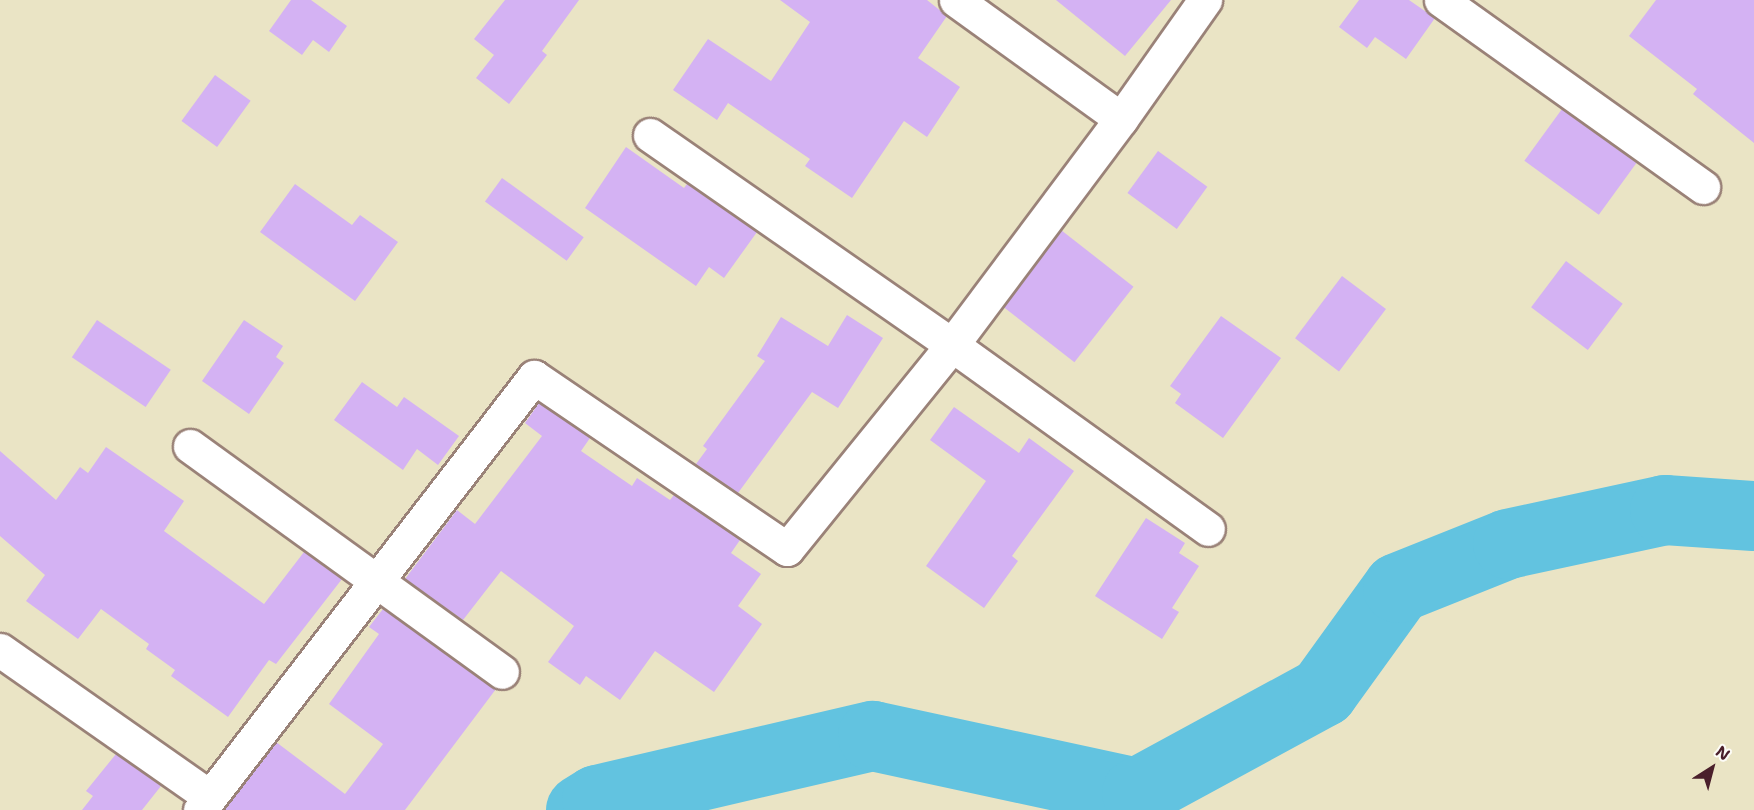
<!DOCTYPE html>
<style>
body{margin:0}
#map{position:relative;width:1754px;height:810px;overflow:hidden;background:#eae4c5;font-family:"Shantell Sans",sans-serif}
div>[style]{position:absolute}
.river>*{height:70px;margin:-35px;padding:0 35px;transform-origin:35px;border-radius:35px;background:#62c3e0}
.building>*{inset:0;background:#d4b2f3;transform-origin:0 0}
.roads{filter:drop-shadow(2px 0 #9a8278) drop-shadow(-2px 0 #9a8278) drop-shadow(0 2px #9a8278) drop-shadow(0 -2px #9a8278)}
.minor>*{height:33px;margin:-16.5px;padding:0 16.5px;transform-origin:16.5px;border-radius:16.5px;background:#fff}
span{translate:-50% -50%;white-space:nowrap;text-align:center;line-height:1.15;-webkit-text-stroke:5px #fdfcf7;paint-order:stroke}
.north{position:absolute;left:1682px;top:738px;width:60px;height:60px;-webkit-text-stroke:4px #fdfcf7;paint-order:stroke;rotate:36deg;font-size:16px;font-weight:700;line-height:24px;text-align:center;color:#4a1f2b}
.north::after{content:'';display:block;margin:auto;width:21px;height:27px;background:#4a1f2b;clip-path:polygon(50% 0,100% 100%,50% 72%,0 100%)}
</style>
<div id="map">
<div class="river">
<i style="left:581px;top:810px;width:19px;rotate:-32deg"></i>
<i style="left:597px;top:800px;width:283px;rotate:-13.1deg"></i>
<i style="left:873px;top:736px;width:270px;rotate:12.2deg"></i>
<i style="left:1137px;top:793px;width:212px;rotate:-28.5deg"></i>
<i style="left:1323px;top:692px;width:128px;rotate:-54.2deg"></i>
<i style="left:1398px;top:588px;width:118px;rotate:-21.8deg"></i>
<i style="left:1508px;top:544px;width:161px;rotate:-12.2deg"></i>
<i style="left:1665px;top:510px;width:89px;rotate:3.9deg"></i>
</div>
<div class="building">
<i style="clip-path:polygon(291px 0,311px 0,347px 26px,329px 52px,313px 40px,302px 55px,269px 31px)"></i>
<i style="clip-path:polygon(505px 0,579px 0,542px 51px,547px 55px,509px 104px,476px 78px,494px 55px,474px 39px)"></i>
<i style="clip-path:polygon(780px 0,927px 0,947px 16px,918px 58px,960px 87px,927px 137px,904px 121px,852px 198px,805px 166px,810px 159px,728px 103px,717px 120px,673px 90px,708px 39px,771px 81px,810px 22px)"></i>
<i style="clip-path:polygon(1056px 0,1171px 0,1125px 56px)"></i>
<i style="clip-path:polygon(1359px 0,1409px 0,1435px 18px,1406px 59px,1375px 37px,1367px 48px,1339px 27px)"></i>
<i style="clip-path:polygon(1656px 0,1754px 0,1754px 143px,1693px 94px,1697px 89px,1629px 36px)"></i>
<i style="left:215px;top:75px;width:44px;height:57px;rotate:36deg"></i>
<i style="left:1562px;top:109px;width:92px;height:64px;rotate:36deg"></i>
<i style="clip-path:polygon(626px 147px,684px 188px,687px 184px,757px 232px,724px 278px,709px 267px,696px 286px,585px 208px)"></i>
<i style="left:1158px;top:151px;width:61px;height:52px;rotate:36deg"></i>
<i style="left:502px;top:178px;width:101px;height:29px;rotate:36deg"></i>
<i style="clip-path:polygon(295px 184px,352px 225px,360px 215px,398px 242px,355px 301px,260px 232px)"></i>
<i style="left:1061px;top:230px;width:92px;height:96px;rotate:38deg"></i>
<i style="left:1566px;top:261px;width:71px;height:58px;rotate:37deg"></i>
<i style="left:1342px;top:276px;width:55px;height:78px;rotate:37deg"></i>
<i style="clip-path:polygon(847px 315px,883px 338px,838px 408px,812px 392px,738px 493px,696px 464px,707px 449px,703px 446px,765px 361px,757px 356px,781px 317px,828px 346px)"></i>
<i style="clip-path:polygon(1221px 316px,1281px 358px,1223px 438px,1175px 403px,1181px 394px,1170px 386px)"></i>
<i style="left:97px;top:320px;width:89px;height:45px;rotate:34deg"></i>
<i style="clip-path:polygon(244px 320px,283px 346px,276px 357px,284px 363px,249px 414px,202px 381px)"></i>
<i style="clip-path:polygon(362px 382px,397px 407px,404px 397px,459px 436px,438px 465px,417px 449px,403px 470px,334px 420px)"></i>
<i style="clip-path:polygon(539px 403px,590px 438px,581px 451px,632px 486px,637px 478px,670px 500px,674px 495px,740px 540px,731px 553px,761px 574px,738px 606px,762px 624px,714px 692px,655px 651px,620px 700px,586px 676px,580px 685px,548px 662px,574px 626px,501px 571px,463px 620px,405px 579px,457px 510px,475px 524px,542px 436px,525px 423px)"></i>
<i style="clip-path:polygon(954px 407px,1019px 453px,1029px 438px,1074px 471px,1012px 556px,1018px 561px,984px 608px,926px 566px,986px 481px,930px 440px)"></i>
<i style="clip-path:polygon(106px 447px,184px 501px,164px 531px,264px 604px,304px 552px,342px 579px,276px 664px,269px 660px,228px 717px,171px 676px,175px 670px,146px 649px,149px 644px,101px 609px,78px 639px,26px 601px,45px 575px,0 536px,0 451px,56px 500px,80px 467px,88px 473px)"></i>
<i style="clip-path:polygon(1146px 518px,1185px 543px,1179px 553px,1199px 566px,1172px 608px,1179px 612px,1162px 639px,1095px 596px)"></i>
<i style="clip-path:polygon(383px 609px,496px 689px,405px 810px,224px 810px,276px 742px,345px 794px,383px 744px,329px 704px,379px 634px,369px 627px)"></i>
<i style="clip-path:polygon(116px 754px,161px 786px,142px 810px,82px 810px,93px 796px,86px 791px)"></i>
</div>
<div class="roads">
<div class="minor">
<i style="left:956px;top:0;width:203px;rotate:35.8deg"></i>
<i style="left:1441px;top:0;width:322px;rotate:35.5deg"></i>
<i style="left:650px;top:135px;width:368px;rotate:34.8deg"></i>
<i style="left:952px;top:345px;width:315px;rotate:35.7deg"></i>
<i style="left:190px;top:446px;width:385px;rotate:35.9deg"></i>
<i style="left:0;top:650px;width:256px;rotate:35deg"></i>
<i style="left:200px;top:810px;width:547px;rotate:-52.35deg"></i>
<i style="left:534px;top:377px;width:306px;rotate:34.2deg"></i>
<i style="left:787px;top:549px;width:262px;rotate:-51deg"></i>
<i style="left:952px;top:345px;width:282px;rotate:-53.2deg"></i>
<i style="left:1121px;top:119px;width:146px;rotate:-54.8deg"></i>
</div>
</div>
<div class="north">N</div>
</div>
